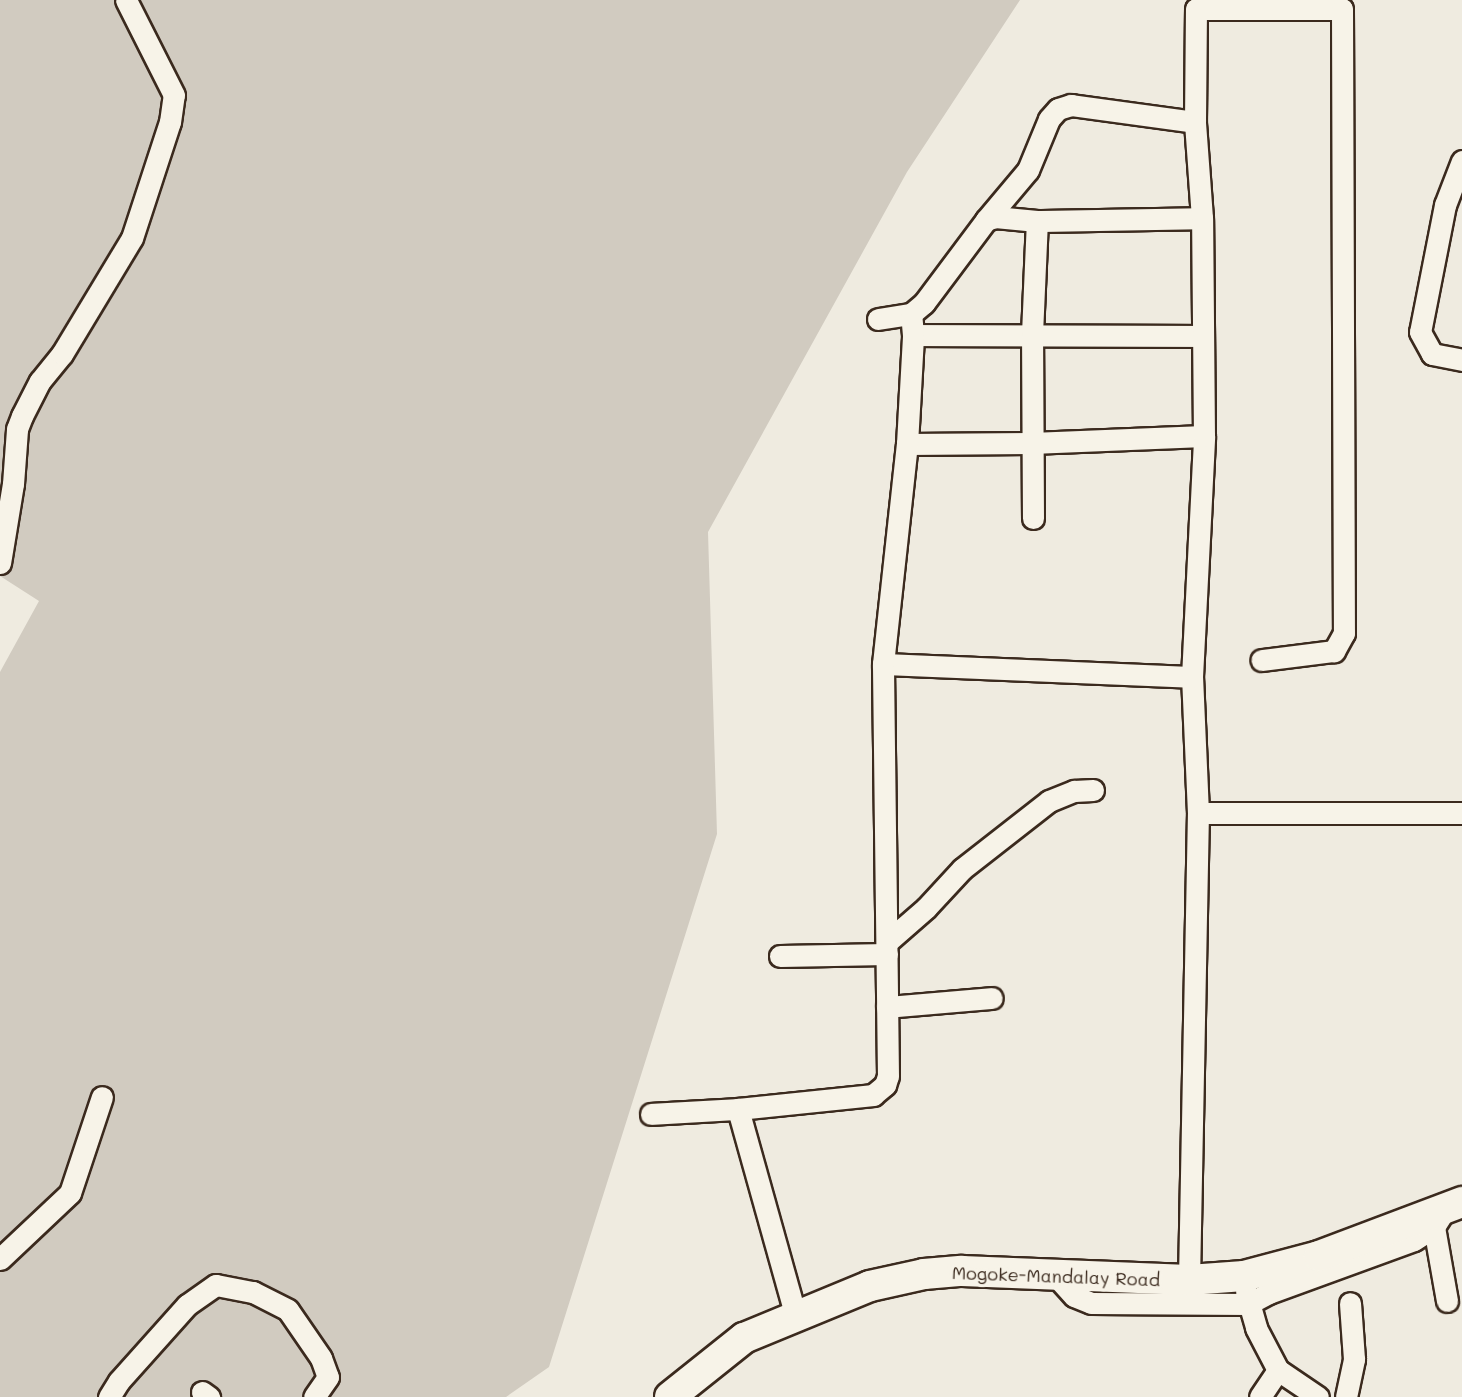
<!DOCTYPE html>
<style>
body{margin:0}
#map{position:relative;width:1462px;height:1397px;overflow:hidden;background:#efebe0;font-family:Mali,sans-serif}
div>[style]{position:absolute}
.green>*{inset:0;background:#d1cbc0}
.roads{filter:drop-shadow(2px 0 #3b2a1e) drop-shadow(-2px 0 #3b2a1e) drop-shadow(0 2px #3b2a1e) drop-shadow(0 -2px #3b2a1e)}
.minor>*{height:21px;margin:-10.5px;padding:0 10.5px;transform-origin:10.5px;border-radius:10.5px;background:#f7f3e8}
.highway>*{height:30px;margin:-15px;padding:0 15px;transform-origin:15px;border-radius:15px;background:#f7f3e8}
span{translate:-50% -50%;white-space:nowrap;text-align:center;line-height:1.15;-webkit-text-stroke:6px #f7f3e8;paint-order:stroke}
.street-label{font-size:18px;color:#3b2a1e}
</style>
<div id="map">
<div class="green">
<i style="clip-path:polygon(0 0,1020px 0,907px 172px,708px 532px,717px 834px,549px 1367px,506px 1397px,0 1397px,0 672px,39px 601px,0 576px)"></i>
</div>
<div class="roads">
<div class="minor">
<i style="left:1462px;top:161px;width:47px;rotate:111.1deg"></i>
<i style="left:1445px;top:205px;width:129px;rotate:101.1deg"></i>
<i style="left:1420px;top:332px;width:25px;rotate:61deg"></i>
<i style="left:1432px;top:354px;width:31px;rotate:11deg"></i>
<i style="left:986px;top:220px;width:65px;rotate:-50deg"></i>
<i style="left:1028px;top:170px;width:55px;rotate:-67.6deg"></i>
<i style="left:1049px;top:119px;width:13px;rotate:-48deg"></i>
<i style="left:1058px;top:109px;width:14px;rotate:-17deg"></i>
<i style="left:1071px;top:105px;width:125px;rotate:7.8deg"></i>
<i style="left:878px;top:319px;width:33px;rotate:-9deg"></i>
<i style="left:911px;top:314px;width:17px;rotate:-40deg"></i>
<i style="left:924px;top:303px;width:104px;rotate:-53.2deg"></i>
<i style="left:986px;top:220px;width:9px;rotate:-18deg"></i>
<i style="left:995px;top:217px;width:42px;rotate:5.4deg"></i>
<i style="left:1037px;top:221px;width:165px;rotate:-1deg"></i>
<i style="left:913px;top:335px;width:288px;rotate:0.2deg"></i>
<i style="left:907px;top:444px;width:124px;rotate:-0.5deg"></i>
<i style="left:1031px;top:443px;width:173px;rotate:-2.3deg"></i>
<i style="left:1033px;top:518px;width:184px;rotate:-90.3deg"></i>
<i style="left:1032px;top:334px;width:113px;rotate:-87.5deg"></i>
<i style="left:0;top:563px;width:80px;rotate:-80.7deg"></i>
<i style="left:13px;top:484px;width:55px;rotate:-85.8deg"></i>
<i style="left:17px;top:429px;width:14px;rotate:-69deg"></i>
<i style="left:22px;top:416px;width:39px;rotate:-63deg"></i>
<i style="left:40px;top:381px;width:35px;rotate:-51deg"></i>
<i style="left:62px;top:354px;width:135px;rotate:-58.9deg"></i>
<i style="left:132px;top:238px;width:122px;rotate:-71.9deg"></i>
<i style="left:170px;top:122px;width:27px;rotate:-82deg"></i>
<i style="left:174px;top:95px;width:106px;rotate:-116.8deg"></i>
<i style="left:883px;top:664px;width:309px;rotate:2.4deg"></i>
<i style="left:1198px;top:813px;width:264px"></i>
<i style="left:887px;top:942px;width:52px;rotate:-41.1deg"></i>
<i style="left:926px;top:908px;width:53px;rotate:-47.3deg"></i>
<i style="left:962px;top:869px;width:110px;rotate:-38deg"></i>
<i style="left:1049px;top:801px;width:27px;rotate:-22deg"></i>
<i style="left:1074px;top:791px;width:19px;rotate:-3deg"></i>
<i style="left:780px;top:956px;width:107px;rotate:-1.1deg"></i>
<i style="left:887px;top:1007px;width:105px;rotate:-4.9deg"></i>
<i style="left:651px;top:1114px;width:87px;rotate:-3.3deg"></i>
<i style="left:1434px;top:1227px;width:75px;rotate:80deg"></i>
<i style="left:0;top:1259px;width:96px;rotate:-43.3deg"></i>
<i style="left:70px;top:1193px;width:101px;rotate:-71.6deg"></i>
<i style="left:1055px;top:1275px;width:28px;rotate:48deg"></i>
<i style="left:1074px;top:1296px;width:18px;rotate:22deg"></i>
<i style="left:1091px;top:1303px;width:157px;rotate:0.4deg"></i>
<i style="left:1248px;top:1304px;width:24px;rotate:-28deg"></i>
<i style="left:1269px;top:1293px;width:154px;rotate:-20.1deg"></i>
<i style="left:1414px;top:1240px;width:24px;rotate:-33deg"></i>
<i style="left:1434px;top:1227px;width:22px;rotate:-58deg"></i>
<i style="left:1189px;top:1280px;width:467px;rotate:-88.9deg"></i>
<i style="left:1198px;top:813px;width:136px;rotate:-92.5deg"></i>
<i style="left:1192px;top:677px;width:241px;rotate:-87.1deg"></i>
<i style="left:1204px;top:436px;width:218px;rotate:-90.5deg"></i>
<i style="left:1202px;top:218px;width:96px;rotate:-94.2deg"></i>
<i style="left:1195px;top:122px;width:113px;rotate:-89.5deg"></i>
<i style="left:1196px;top:9px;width:146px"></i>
<i style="left:1342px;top:9px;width:624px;rotate:89.82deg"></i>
<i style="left:1344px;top:633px;width:21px;rotate:119deg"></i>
<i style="left:1334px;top:651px;width:73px;rotate:172.9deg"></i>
<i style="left:1246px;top:1292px;width:37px;rotate:74deg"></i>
<i style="left:1256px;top:1328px;width:47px;rotate:62.4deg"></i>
<i style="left:1278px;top:1370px;width:32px;rotate:124deg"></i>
<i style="left:796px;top:1317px;width:216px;rotate:-105.6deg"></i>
<i style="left:738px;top:1109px;width:136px;rotate:-5.9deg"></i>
<i style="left:873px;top:1095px;width:16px;rotate:-40deg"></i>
<i style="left:885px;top:1085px;width:9px;rotate:-72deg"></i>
<i style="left:888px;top:1076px;width:412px;rotate:-90.7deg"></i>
<i style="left:883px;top:664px;width:221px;rotate:-83.8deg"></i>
<i style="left:907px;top:444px;width:109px;rotate:-86.8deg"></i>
<i style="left:913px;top:335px;width:21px;rotate:-95deg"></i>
<i style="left:1278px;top:1370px;width:48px;rotate:34deg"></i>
<i style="left:202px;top:1392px;width:9px;rotate:36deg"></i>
<i style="left:109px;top:1397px;width:19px;rotate:-58deg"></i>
<i style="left:119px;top:1381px;width:102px;rotate:-48.2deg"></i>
<i style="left:187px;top:1305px;width:35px;rotate:-35deg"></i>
<i style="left:216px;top:1285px;width:38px;rotate:11deg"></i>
<i style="left:253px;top:1292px;width:39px;rotate:27deg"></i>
<i style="left:288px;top:1310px;width:58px;rotate:55.5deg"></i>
<i style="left:321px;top:1358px;width:20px;rotate:70deg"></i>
<i style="left:328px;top:1377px;width:24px;rotate:125deg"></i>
<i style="left:1346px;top:1397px;width:39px;rotate:-78deg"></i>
<i style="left:1354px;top:1359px;width:56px;rotate:-94.1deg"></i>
</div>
<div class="highway">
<i style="left:670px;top:1397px;width:95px;rotate:-38.6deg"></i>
<i style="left:744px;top:1338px;width:136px;rotate:-22.4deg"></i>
<i style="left:870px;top:1286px;width:55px;rotate:-12.5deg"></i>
<i style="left:924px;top:1274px;width:38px;rotate:-5deg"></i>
<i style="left:962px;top:1271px;width:227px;rotate:2.3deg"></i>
<i style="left:1189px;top:1280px;width:55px;rotate:-4.2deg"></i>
<i style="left:1244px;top:1276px;width:78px;rotate:-14.9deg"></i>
<i style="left:1319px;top:1256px;width:153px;rotate:-20.7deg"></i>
</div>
</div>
<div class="street-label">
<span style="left:1056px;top:1276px;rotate:2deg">Mogoke-Mandalay Road</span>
</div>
</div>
